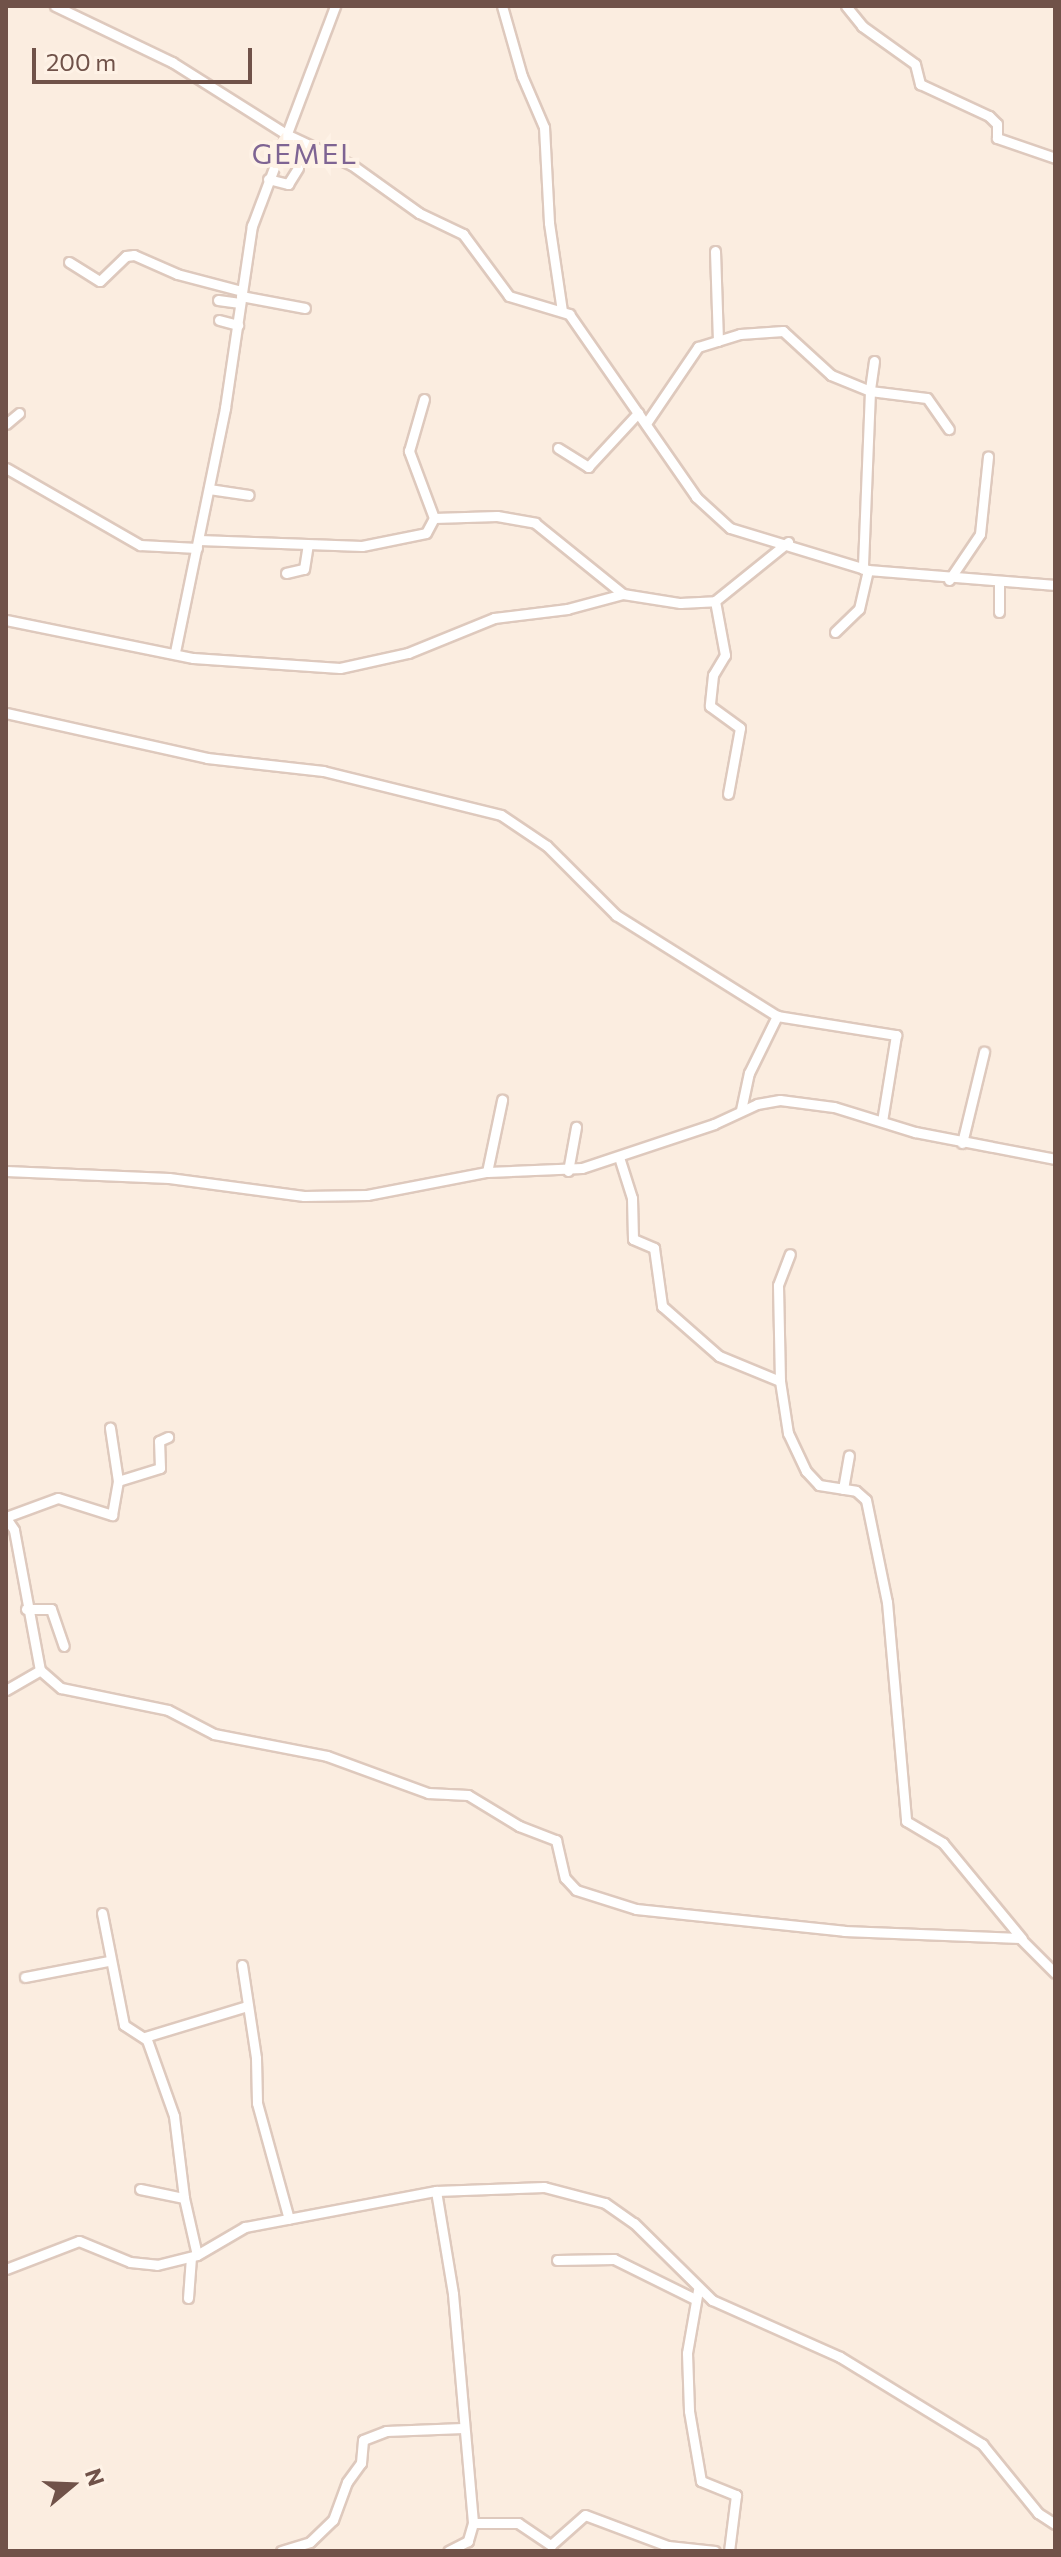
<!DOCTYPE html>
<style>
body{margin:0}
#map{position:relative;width:1061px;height:2557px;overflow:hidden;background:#fbede0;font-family:Commissioner,sans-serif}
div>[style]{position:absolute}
.stream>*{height:2px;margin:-1px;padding:0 1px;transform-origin:1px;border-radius:1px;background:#b6e1e3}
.roads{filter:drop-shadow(2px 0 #dec9bd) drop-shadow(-2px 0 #dec9bd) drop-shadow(0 2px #dec9bd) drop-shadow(0 -2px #dec9bd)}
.minor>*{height:9px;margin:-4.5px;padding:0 4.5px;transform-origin:4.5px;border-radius:4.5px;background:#fff}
span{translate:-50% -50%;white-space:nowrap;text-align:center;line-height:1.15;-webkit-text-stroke:8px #fef2e6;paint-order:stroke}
.quarter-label{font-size:28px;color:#7e6493;letter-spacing:2px}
.frame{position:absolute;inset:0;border:8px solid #705249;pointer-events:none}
.north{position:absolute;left:32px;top:2445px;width:80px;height:80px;-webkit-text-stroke:6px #fef2e6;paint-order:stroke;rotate:71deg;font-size:22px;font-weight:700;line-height:32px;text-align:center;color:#705249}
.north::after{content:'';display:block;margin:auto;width:28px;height:36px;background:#705249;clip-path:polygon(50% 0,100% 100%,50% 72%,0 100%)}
.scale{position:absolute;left:32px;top:48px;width:220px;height:36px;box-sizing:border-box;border:4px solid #705249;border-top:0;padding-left:10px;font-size:24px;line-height:28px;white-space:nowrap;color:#705249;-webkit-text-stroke:6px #fef2e6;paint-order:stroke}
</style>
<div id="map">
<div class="stream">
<i style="left:920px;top:1139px;width:137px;rotate:10.5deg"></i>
</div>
<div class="roads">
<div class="minor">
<i style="left:55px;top:6px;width:130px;rotate:25.6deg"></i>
<i style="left:172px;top:62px;width:135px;rotate:32.3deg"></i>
<i style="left:286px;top:134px;width:73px;rotate:25.2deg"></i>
<i style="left:352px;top:165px;width:82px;rotate:35.6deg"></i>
<i style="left:419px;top:213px;width:49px;rotate:25.5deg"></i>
<i style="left:463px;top:234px;width:77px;rotate:53.4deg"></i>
<i style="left:509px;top:296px;width:63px;rotate:16.7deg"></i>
<i style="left:569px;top:314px;width:223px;rotate:55.2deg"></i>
<i style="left:696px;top:497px;width:46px;rotate:42.4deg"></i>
<i style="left:730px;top:528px;width:144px;rotate:16.9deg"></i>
<i style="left:868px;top:570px;width:188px;rotate:4.6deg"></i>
<i style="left:502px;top:6px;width:73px;rotate:74.1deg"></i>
<i style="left:522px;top:76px;width:56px;rotate:66.7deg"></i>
<i style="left:544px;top:127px;width:96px;rotate:87deg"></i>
<i style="left:549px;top:223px;width:89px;rotate:81.6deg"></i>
<i style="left:846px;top:6px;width:26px;rotate:51deg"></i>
<i style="left:862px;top:26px;width:65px;rotate:35.6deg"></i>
<i style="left:915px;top:64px;width:21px;rotate:76deg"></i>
<i style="left:920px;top:84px;width:76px;rotate:24.9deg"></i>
<i style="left:989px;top:116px;width:11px;rotate:45deg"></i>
<i style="left:997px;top:124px;width:14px;rotate:90deg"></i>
<i style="left:997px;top:138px;width:61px;rotate:19deg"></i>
<i style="left:268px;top:179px;width:21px;rotate:14deg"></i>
<i style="left:288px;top:184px;width:19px;rotate:-58deg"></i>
<i style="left:715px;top:251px;width:90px;rotate:88.1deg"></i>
<i style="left:69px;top:262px;width:36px;rotate:32deg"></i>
<i style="left:100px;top:281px;width:36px;rotate:-44deg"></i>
<i style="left:126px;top:256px;width:8px;rotate:-7deg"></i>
<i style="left:134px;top:255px;width:47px;rotate:23.8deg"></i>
<i style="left:177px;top:274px;width:67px;rotate:14.7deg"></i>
<i style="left:241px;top:296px;width:65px;rotate:10.6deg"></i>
<i style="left:218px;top:300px;width:22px;rotate:8deg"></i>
<i style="left:219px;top:320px;width:20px;rotate:15deg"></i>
<i style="left:874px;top:361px;width:30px;rotate:98deg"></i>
<i style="left:870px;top:391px;width:57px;rotate:7deg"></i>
<i style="left:927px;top:398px;width:38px;rotate:55deg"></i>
<i style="left:647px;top:422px;width:91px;rotate:-55.8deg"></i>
<i style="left:698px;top:347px;width:44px;rotate:-17.2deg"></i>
<i style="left:740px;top:334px;width:43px;rotate:-4deg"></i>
<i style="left:783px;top:331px;width:65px;rotate:42.5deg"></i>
<i style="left:831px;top:375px;width:42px;rotate:22.3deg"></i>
<i style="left:870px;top:391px;width:178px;rotate:92.3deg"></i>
<i style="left:6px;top:424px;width:17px;rotate:-40deg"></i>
<i style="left:558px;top:448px;width:36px;rotate:32deg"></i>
<i style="left:588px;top:467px;width:74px;rotate:-47.2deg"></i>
<i style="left:6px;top:468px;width:155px;rotate:29.9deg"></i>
<i style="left:140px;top:545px;width:57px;rotate:3deg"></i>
<i style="left:209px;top:489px;width:40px;rotate:8.5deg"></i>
<i style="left:434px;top:518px;width:63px;rotate:-1.8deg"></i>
<i style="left:497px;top:516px;width:39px;rotate:10deg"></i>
<i style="left:535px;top:523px;width:113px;rotate:38.9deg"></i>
<i style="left:199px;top:540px;width:163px;rotate:2.1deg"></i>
<i style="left:362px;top:546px;width:65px;rotate:-11.5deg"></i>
<i style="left:426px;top:533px;width:17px;rotate:-62deg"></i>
<i style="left:434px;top:518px;width:72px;rotate:-110.5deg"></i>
<i style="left:409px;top:451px;width:54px;rotate:-73.9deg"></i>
<i style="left:286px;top:573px;width:18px;rotate:-13deg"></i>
<i style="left:304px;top:569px;width:24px;rotate:-81deg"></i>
<i style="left:949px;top:580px;width:55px;rotate:-56deg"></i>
<i style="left:980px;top:534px;width:78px;rotate:-84.1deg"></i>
<i style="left:715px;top:601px;width:55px;rotate:79.5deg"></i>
<i style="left:725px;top:655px;width:23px;rotate:121deg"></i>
<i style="left:713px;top:675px;width:31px;rotate:96deg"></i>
<i style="left:710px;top:706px;width:37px;rotate:36deg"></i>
<i style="left:740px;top:728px;width:67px;rotate:100.3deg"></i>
<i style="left:999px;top:612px;width:28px;rotate:-90deg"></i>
<i style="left:6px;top:620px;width:191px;rotate:11.5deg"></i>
<i style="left:193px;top:658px;width:147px;rotate:3.9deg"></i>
<i style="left:340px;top:668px;width:70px;rotate:-12.4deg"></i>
<i style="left:408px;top:653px;width:93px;rotate:-22.1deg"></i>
<i style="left:494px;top:618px;width:74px;rotate:-7deg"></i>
<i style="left:567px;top:609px;width:58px;rotate:-15deg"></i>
<i style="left:623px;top:594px;width:58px;rotate:9deg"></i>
<i style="left:680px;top:603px;width:35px;rotate:-3deg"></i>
<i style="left:715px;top:601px;width:94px;rotate:-38.9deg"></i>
<i style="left:835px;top:632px;width:33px;rotate:-44deg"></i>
<i style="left:859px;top:609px;width:40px;rotate:-77deg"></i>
<i style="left:175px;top:652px;width:249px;rotate:-78.4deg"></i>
<i style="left:225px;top:408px;width:184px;rotate:-81.6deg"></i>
<i style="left:252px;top:226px;width:235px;rotate:-69.3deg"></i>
<i style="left:6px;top:713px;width:206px;rotate:12.6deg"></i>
<i style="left:207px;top:758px;width:117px;rotate:6.4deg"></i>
<i style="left:323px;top:771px;width:183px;rotate:13.9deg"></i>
<i style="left:501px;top:815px;width:55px;rotate:34deg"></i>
<i style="left:547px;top:846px;width:98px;rotate:45deg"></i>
<i style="left:616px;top:915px;width:190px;rotate:32.1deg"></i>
<i style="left:777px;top:1016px;width:121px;rotate:9.1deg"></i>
<i style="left:896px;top:1035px;width:87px;rotate:99.2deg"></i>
<i style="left:741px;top:1110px;width:38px;rotate:-78deg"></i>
<i style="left:749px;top:1073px;width:64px;rotate:-63.8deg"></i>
<i style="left:962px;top:1143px;width:94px;rotate:-76.4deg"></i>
<i style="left:619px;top:1157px;width:43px;rotate:72.4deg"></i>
<i style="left:632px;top:1198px;width:41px;rotate:88.6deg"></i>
<i style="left:633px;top:1239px;width:23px;rotate:23deg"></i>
<i style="left:654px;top:1248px;width:59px;rotate:82.1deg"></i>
<i style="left:662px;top:1306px;width:76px;rotate:41.3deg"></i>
<i style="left:719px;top:1356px;width:66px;rotate:22.3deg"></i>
<i style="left:780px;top:1381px;width:53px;rotate:81.3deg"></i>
<i style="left:788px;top:1433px;width:42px;rotate:64.7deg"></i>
<i style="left:806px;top:1471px;width:19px;rotate:47deg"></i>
<i style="left:819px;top:1485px;width:37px;rotate:9deg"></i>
<i style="left:856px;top:1491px;width:13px;rotate:42deg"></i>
<i style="left:866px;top:1500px;width:104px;rotate:78.4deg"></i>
<i style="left:887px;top:1602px;width:220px;rotate:85deg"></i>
<i style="left:906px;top:1821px;width:43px;rotate:30.7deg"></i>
<i style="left:943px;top:1843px;width:124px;rotate:50.5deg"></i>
<i style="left:6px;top:1171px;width:163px;rotate:2.5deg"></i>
<i style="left:169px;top:1178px;width:136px;rotate:7.6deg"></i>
<i style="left:304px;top:1196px;width:63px;rotate:-0.9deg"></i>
<i style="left:367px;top:1195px;width:122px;rotate:-10.9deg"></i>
<i style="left:487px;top:1172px;width:95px;rotate:-2.4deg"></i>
<i style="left:582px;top:1168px;width:139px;rotate:-18.4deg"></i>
<i style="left:714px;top:1124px;width:47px;rotate:-24.9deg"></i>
<i style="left:757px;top:1104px;width:23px;rotate:-10deg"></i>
<i style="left:780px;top:1100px;width:54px;rotate:7.4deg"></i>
<i style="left:834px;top:1107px;width:85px;rotate:17.2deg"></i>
<i style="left:915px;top:1132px;width:143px;rotate:10.9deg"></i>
<i style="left:568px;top:1171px;width:45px;rotate:-79.7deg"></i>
<i style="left:487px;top:1172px;width:74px;rotate:-78.2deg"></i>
<i style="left:780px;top:1381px;width:96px;rotate:-91.2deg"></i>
<i style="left:778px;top:1285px;width:33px;rotate:-69deg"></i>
<i style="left:118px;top:1481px;width:44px;rotate:-17.2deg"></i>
<i style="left:160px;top:1468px;width:27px;rotate:-92deg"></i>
<i style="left:159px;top:1441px;width:10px;rotate:-24deg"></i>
<i style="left:843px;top:1489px;width:34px;rotate:-80deg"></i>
<i style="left:6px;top:1517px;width:55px;rotate:-20.1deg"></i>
<i style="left:58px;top:1498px;width:57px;rotate:17.5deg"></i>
<i style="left:112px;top:1515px;width:35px;rotate:-80deg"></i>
<i style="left:118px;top:1481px;width:54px;rotate:-98.6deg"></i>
<i style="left:6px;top:1518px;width:14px;rotate:56deg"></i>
<i style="left:14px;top:1530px;width:142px;rotate:79.5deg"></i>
<i style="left:26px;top:1609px;width:25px"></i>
<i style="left:51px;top:1609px;width:39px;rotate:71deg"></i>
<i style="left:6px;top:1690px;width:39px;rotate:-30deg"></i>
<i style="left:40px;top:1670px;width:28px;rotate:41deg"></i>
<i style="left:61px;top:1688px;width:109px;rotate:11.6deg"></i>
<i style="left:168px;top:1710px;width:52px;rotate:27.6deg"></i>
<i style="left:214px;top:1734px;width:115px;rotate:11deg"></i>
<i style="left:327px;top:1756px;width:108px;rotate:20.1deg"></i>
<i style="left:428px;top:1793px;width:40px;rotate:2.9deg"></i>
<i style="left:468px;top:1795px;width:60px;rotate:31.3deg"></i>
<i style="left:519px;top:1826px;width:40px;rotate:21deg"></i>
<i style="left:556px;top:1840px;width:39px;rotate:77deg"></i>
<i style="left:565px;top:1878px;width:16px;rotate:47deg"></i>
<i style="left:576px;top:1890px;width:63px;rotate:17.6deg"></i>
<i style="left:636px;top:1909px;width:209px;rotate:6deg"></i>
<i style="left:844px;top:1931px;width:176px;rotate:2.3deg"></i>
<i style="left:1020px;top:1938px;width:49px;rotate:45deg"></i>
<i style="left:102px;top:1913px;width:114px;rotate:78.9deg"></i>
<i style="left:124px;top:2025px;width:27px;rotate:33deg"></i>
<i style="left:147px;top:2040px;width:81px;rotate:70.4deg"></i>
<i style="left:174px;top:2116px;width:83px;rotate:83deg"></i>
<i style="left:184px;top:2198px;width:58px;rotate:77.2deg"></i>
<i style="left:242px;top:1965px;width:94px;rotate:81.4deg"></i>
<i style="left:256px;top:2058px;width:45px;rotate:88.7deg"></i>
<i style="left:257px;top:2103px;width:120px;rotate:74.6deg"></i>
<i style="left:25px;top:1977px;width:85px;rotate:-10.9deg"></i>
<i style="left:145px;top:2037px;width:107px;rotate:-16.9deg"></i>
<i style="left:140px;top:2189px;width:45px;rotate:11.6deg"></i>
<i style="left:436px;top:2191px;width:108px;rotate:-2.1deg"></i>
<i style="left:544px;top:2187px;width:63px;rotate:14.7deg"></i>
<i style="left:605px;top:2203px;width:35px;rotate:35deg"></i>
<i style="left:634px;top:2223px;width:110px;rotate:44.6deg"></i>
<i style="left:712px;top:2300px;width:140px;rotate:24deg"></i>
<i style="left:840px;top:2357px;width:167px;rotate:31.5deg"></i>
<i style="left:982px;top:2444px;width:89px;rotate:50.9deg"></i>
<i style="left:1038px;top:2513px;width:20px;rotate:33deg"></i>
<i style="left:557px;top:2260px;width:57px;rotate:-1deg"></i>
<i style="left:614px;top:2259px;width:90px;rotate:26.3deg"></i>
<i style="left:6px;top:2269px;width:78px;rotate:-21deg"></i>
<i style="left:79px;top:2241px;width:55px;rotate:22.4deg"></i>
<i style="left:130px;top:2262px;width:27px;rotate:6deg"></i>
<i style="left:157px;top:2265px;width:41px;rotate:-14deg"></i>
<i style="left:197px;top:2255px;width:56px;rotate:-30.3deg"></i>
<i style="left:245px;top:2227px;width:194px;rotate:-10.7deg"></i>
<i style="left:436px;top:2191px;width:104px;rotate:80.6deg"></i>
<i style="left:453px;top:2294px;width:230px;rotate:85deg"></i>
<i style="left:473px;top:2523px;width:19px;rotate:106deg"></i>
<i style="left:468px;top:2541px;width:22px;rotate:153deg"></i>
<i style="left:698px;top:2290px;width:64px;rotate:99.9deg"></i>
<i style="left:687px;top:2353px;width:58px;rotate:88deg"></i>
<i style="left:689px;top:2411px;width:71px;rotate:80.3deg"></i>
<i style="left:701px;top:2481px;width:38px;rotate:22deg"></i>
<i style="left:736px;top:2495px;width:56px;rotate:97.1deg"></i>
<i style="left:188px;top:2298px;width:41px;rotate:-85.8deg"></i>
<i style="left:473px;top:2523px;width:45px"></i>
<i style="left:518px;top:2523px;width:40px;rotate:34deg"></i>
<i style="left:551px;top:2545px;width:45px;rotate:-41.4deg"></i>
<i style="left:585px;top:2515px;width:89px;rotate:20.5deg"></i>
<i style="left:668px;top:2546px;width:47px;rotate:6.1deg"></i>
<i style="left:281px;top:2551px;width:30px;rotate:-17deg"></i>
<i style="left:310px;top:2542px;width:32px;rotate:-44deg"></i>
<i style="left:333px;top:2520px;width:40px;rotate:-69.8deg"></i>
<i style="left:347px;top:2482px;width:24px;rotate:-54deg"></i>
<i style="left:361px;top:2463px;width:23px;rotate:-85deg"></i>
<i style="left:363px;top:2440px;width:25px;rotate:-21deg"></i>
<i style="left:386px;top:2431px;width:77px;rotate:-2.2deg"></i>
</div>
</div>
<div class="quarter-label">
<span style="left:305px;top:153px">GEMEL</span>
</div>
<div class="frame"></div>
<div class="north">N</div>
<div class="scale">200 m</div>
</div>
